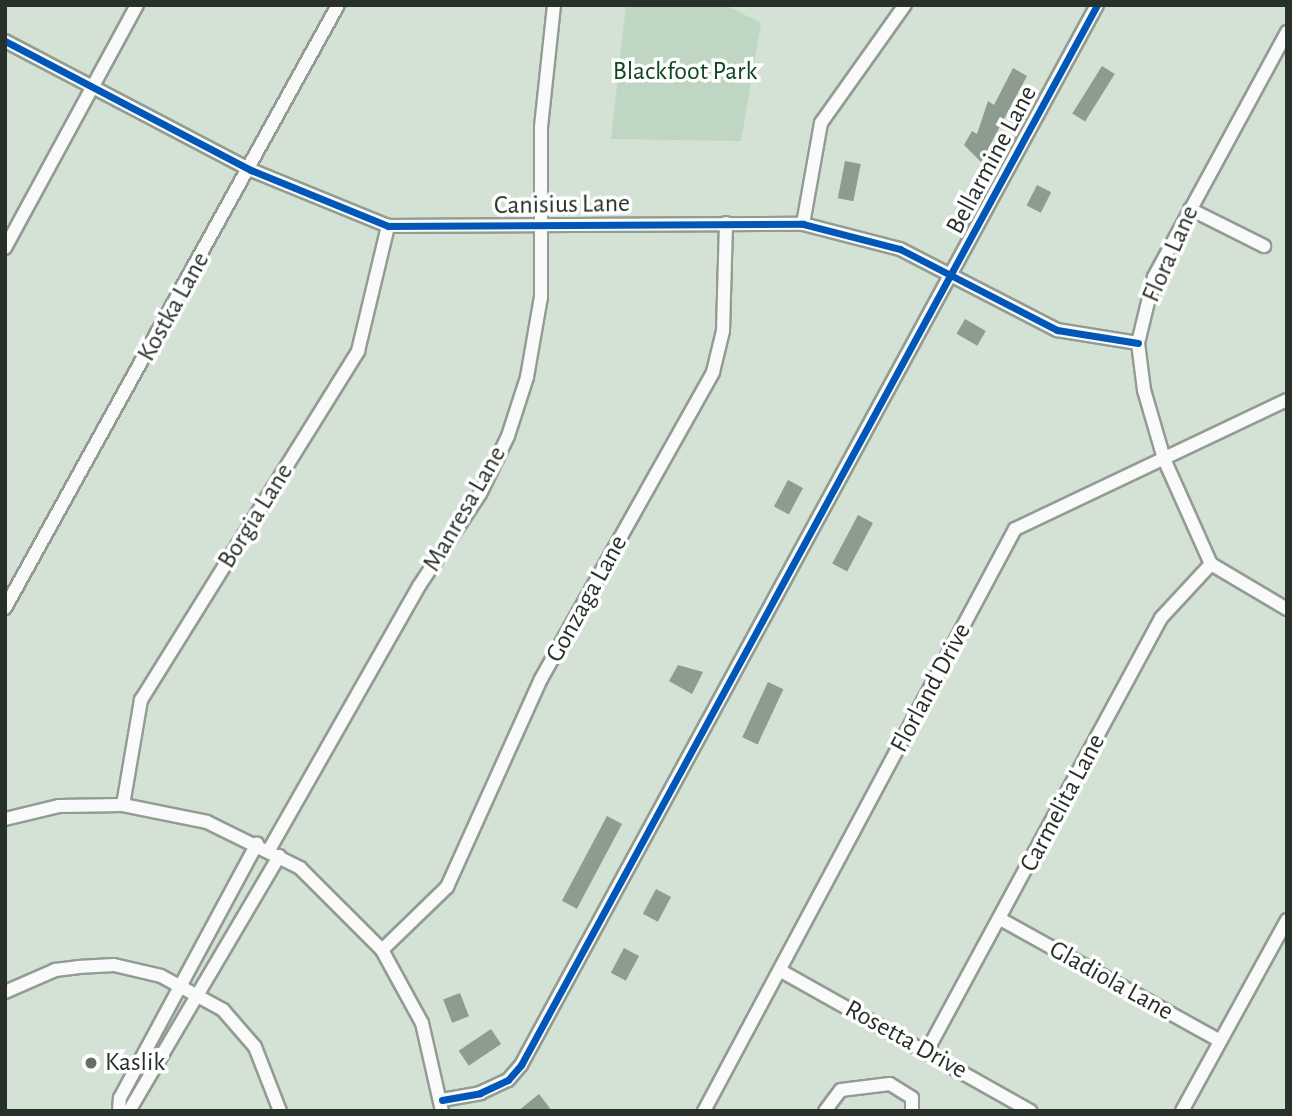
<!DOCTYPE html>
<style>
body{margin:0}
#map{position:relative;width:1292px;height:1116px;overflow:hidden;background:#d4e1d5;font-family:"Alegreya Sans",sans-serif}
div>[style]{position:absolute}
.green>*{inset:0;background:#bfd6c2}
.building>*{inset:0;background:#8d9c8f;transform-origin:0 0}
.roads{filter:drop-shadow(2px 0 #929c93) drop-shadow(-2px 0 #929c93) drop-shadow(0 2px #929c93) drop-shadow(0 -2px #929c93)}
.minor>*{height:12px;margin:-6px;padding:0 6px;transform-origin:6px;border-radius:6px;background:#f9faf9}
.cycleway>*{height:7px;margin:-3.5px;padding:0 3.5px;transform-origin:3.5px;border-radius:3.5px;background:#0057b8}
.dots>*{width:19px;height:19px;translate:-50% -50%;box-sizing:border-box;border:4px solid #fff;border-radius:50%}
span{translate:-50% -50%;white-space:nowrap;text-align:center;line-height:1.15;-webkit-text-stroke:7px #fff;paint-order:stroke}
.park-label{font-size:26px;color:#0f461f}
.street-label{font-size:26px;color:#283129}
.poi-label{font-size:26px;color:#283129}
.left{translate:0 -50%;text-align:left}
.frame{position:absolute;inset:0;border:7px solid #283129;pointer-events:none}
</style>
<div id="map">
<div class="green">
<i style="clip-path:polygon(626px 5px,725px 5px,761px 23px,741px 141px,611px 139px)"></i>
</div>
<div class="building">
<i style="left:1102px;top:66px;width:15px;height:56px;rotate:32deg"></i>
<i style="clip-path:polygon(1013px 68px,1027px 76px,981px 162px,964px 145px,972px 131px,977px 134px,988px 101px,994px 105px)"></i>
<i style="left:845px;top:161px;width:16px;height:38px;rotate:11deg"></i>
<i style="left:1037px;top:185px;width:16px;height:23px;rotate:27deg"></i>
<i style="left:965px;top:319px;width:24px;height:17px;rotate:30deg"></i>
<i style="left:788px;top:480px;width:17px;height:30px;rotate:28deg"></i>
<i style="left:858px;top:515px;width:17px;height:55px;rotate:28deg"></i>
<i style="clip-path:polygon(678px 665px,703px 672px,692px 694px,669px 681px)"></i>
<i style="left:768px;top:682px;width:17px;height:61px;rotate:25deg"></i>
<i style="left:607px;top:816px;width:17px;height:96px;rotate:28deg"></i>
<i style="left:656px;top:889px;width:17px;height:28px;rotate:28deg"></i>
<i style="left:624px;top:948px;width:17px;height:28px;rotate:28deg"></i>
<i style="left:460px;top:993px;width:25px;height:18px;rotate:69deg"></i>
<i style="left:491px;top:1029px;width:18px;height:39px;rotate:56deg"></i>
<i style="clip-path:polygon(539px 1094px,552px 1111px,518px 1111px)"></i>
</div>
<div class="roads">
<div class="minor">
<i style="left:1287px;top:32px;width:279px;rotate:118.5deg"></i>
<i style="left:1154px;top:277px;width:68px;rotate:103.6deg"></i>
<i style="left:1138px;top:343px;width:47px;rotate:82.7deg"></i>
<i style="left:1144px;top:390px;width:72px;rotate:73.8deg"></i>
<i style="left:1164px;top:459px;width:115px;rotate:65.9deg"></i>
<i style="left:1211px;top:564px;width:88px;rotate:30.6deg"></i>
<i style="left:5px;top:41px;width:278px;rotate:27.7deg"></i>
<i style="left:251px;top:170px;width:148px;rotate:22.2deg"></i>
<i style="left:388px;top:226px;width:415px;rotate:-0.3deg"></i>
<i style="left:803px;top:224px;width:100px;rotate:14.5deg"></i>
<i style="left:900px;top:249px;width:177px;rotate:27.3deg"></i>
<i style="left:1057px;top:330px;width:82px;rotate:9.1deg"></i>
<i style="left:1190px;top:209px;width:83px;rotate:26.6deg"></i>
<i style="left:803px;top:224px;width:103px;rotate:-79.9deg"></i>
<i style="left:821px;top:123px;width:145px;rotate:-54.6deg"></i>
<i style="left:5px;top:248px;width:277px;rotate:-61.5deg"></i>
<i style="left:5px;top:608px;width:689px;rotate:-61.09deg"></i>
<i style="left:123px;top:805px;width:107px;rotate:-80.3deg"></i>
<i style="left:141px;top:700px;width:411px;rotate:-58.1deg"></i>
<i style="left:358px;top:351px;width:129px;rotate:-76.5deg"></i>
<i style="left:5px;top:819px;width:56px;rotate:-13.5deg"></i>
<i style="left:59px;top:806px;width:64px;rotate:-0.9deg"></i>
<i style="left:123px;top:805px;width:86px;rotate:11.4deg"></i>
<i style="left:207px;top:822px;width:104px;rotate:26.3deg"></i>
<i style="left:300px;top:868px;width:116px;rotate:45deg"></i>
<i style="left:382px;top:950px;width:83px;rotate:61.3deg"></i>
<i style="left:422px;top:1023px;width:90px;rotate:77.2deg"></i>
<i style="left:269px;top:850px;width:304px;rotate:-60.4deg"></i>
<i style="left:419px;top:586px;width:110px;rotate:-56.5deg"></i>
<i style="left:480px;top:494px;width:64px;rotate:-64.2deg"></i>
<i style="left:508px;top:436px;width:62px;rotate:-72.1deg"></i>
<i style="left:527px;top:377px;width:81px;rotate:-80.1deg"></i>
<i style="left:541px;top:297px;width:170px;rotate:-90deg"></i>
<i style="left:541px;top:127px;width:123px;rotate:-83.9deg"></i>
<i style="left:1002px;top:920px;width:249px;rotate:29deg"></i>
<i style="left:382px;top:950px;width:91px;rotate:-44.1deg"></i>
<i style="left:447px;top:887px;width:228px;rotate:-65.7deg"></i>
<i style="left:541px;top:679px;width:352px;rotate:-60.7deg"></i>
<i style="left:713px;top:372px;width:42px;rotate:-76.3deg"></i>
<i style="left:723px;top:331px;width:108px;rotate:-88.4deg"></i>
<i style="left:781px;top:971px;width:286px;rotate:29.3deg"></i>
<i style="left:5px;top:992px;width:55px;rotate:-23.7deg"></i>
<i style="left:55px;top:970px;width:23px;rotate:-7deg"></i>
<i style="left:78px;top:967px;width:36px;rotate:-3deg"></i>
<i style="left:114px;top:965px;width:48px;rotate:13.2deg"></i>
<i style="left:161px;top:976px;width:71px;rotate:28.7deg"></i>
<i style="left:223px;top:1010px;width:49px;rotate:49.1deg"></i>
<i style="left:255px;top:1047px;width:69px;rotate:68.7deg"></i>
<i style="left:927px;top:1051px;width:492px;rotate:-61.6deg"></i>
<i style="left:1161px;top:618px;width:74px;rotate:-47.2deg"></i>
<i style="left:442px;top:1100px;width:39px;rotate:-10deg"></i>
<i style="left:480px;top:1093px;width:31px;rotate:-25deg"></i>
<i style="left:508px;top:1080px;width:20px;rotate:-49deg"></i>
<i style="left:521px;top:1065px;width:1206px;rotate:-61.48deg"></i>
<i style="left:119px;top:1111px;width:13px;rotate:-86deg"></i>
<i style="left:120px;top:1098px;width:289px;rotate:-61.7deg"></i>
<i style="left:129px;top:1111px;width:296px;rotate:-59.5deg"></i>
<i style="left:704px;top:1111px;width:660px;rotate:-61.88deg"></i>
<i style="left:1015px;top:529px;width:301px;rotate:-25.4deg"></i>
<i style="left:825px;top:1111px;width:26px;rotate:-53deg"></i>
<i style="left:841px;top:1090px;width:49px;rotate:-7deg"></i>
<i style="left:890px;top:1084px;width:26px;rotate:32deg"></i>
<i style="left:912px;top:1098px;width:13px;rotate:90deg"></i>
<i style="left:1182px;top:1111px;width:218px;rotate:-61.2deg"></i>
</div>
</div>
<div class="cycleway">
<i style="left:5px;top:41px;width:278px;rotate:27.7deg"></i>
<i style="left:251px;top:170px;width:148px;rotate:22.2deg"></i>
<i style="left:388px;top:226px;width:415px;rotate:-0.3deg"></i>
<i style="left:803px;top:224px;width:100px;rotate:14.5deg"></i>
<i style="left:900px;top:249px;width:177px;rotate:27.3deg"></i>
<i style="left:1057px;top:330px;width:82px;rotate:9.1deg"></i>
<i style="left:442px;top:1100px;width:39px;rotate:-10deg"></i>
<i style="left:480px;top:1093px;width:31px;rotate:-25deg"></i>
<i style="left:508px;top:1080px;width:20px;rotate:-49deg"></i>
<i style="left:521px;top:1065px;width:1206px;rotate:-61.48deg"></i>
</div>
<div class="dots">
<i style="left:91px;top:1063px;background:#646f65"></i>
</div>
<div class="park-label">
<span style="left:685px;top:72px">Blackfoot Park</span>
</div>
<div class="street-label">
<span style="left:992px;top:160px;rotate:-62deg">Bellarmine Lane</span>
<span style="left:562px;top:205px;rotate:-1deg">Canisius Lane</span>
<span style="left:1171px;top:254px;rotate:-66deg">Flora Lane</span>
<span style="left:174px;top:307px;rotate:-61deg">Kostka Lane</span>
<span style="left:465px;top:509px;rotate:-60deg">Manresa Lane</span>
<span style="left:256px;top:516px;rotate:-58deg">Borgia Lane</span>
<span style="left:587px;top:599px;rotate:-61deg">Gonzaga Lane</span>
<span style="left:931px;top:688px;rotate:-62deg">Florland Drive</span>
<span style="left:1063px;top:803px;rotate:-62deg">Carmelita Lane</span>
<span style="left:1111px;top:981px;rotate:29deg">Gladiola Lane</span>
<span style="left:906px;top:1040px;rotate:29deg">Rosetta Drive</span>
</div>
<div class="poi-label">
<span class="left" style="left:105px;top:1063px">Kaslik</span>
</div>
<div class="frame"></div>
</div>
